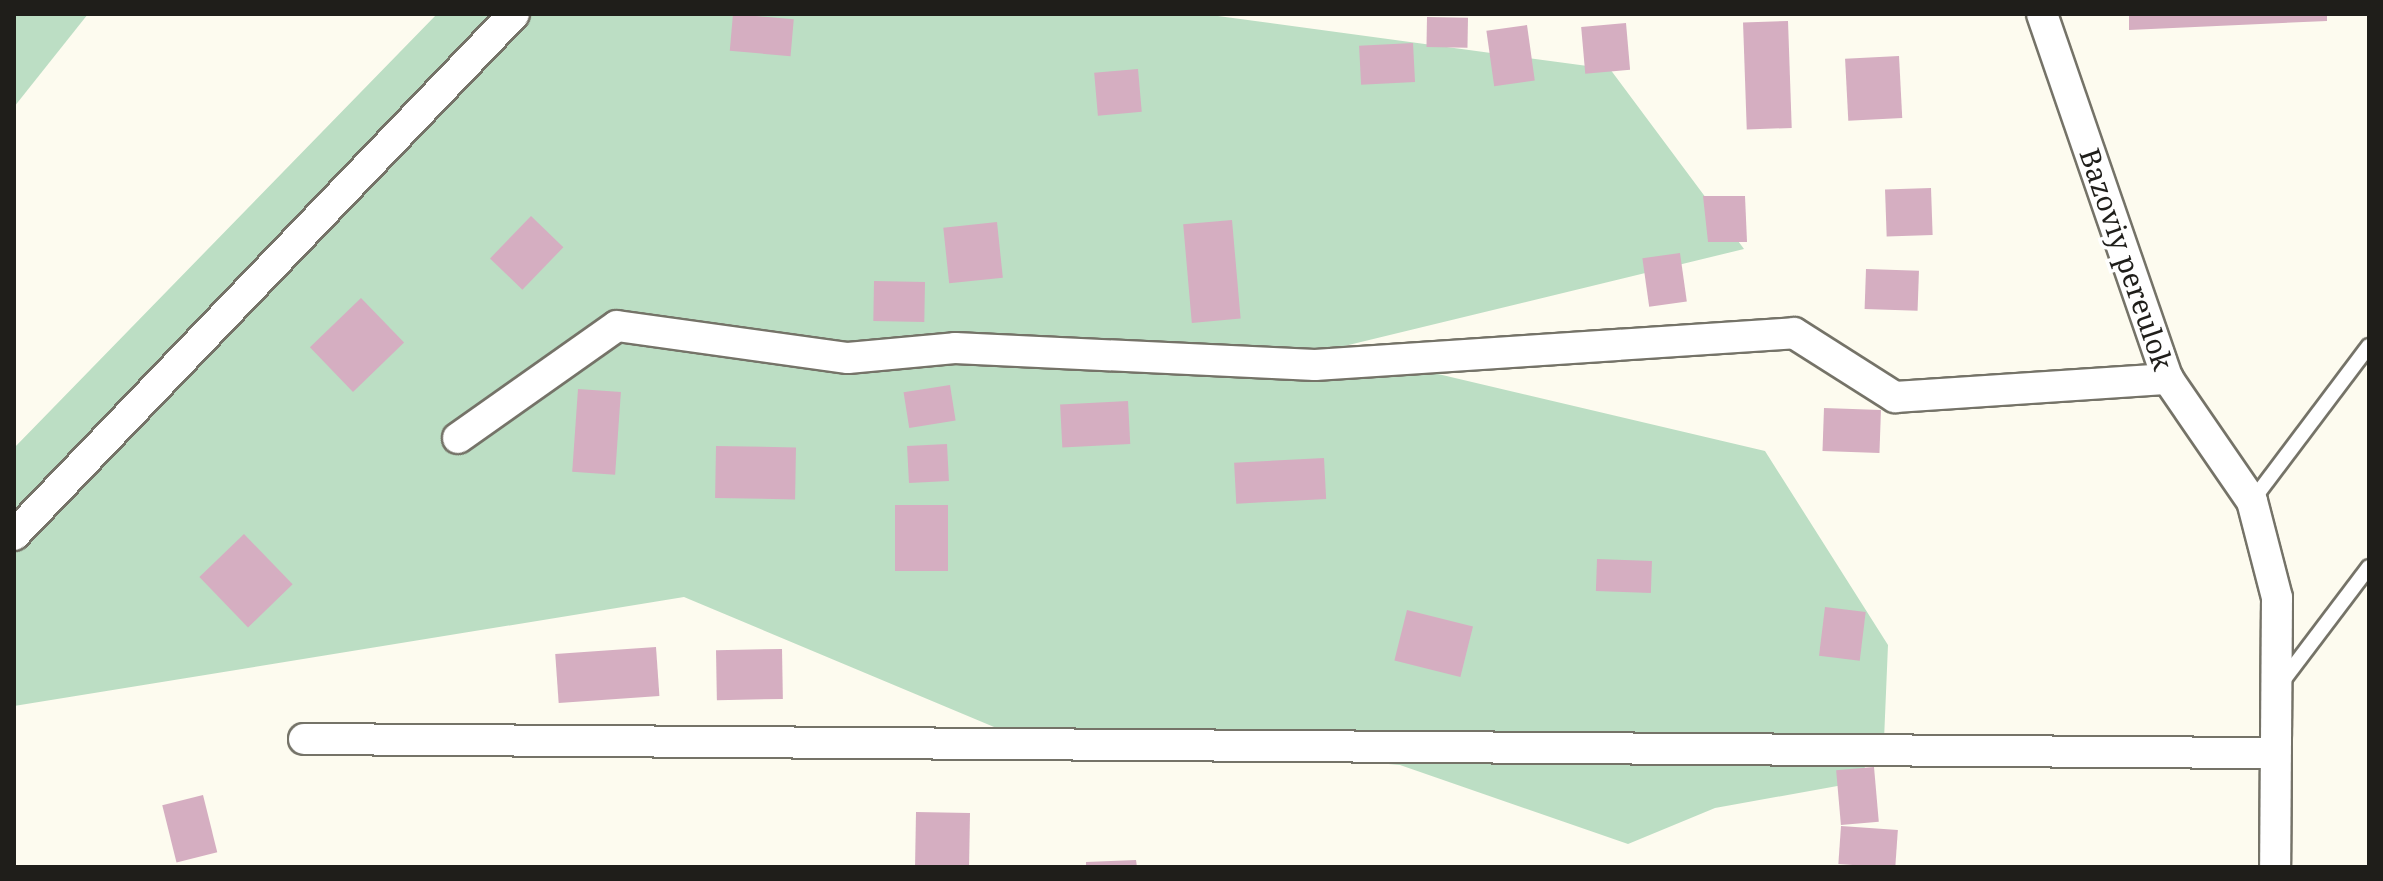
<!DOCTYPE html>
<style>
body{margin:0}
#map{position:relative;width:2383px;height:881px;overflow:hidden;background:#fdfbef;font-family:"Noto Serif",serif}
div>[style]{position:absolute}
.green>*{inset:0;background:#bcdec4}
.building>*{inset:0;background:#d5aec1;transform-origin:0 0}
.roads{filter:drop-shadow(2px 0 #757368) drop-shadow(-2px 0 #757368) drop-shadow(0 2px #757368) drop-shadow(0 -2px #757368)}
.service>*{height:14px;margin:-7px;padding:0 7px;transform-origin:7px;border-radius:7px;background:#fff}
.minor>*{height:30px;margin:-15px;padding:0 15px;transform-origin:15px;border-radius:15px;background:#fff}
span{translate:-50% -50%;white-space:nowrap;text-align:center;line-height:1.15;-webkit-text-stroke:7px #fff;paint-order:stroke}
.street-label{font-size:28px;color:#1f1e1a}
.frame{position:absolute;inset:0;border:16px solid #1f1e1a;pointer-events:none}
</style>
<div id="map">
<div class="green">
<i style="clip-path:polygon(14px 14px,88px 14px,14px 107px)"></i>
<i style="clip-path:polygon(437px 14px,1203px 14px,1610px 69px,1744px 249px,1332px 349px,1765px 451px,1888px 645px,1884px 740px,1854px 783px,1715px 808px,1628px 844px,1400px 765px,1006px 732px,684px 597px,14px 706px,14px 448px)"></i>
</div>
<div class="building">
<i style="left:733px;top:14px;width:61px;height:37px;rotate:5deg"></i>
<i style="clip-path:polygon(2129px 14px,2327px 14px,2327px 21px,2129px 30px)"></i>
<i style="left:1427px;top:17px;width:41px;height:30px;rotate:1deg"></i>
<i style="left:1788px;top:21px;width:107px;height:45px;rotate:88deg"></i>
<i style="left:1626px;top:23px;width:47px;height:45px;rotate:85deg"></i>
<i style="left:1527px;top:25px;width:56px;height:41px;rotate:82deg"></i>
<i style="left:1413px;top:43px;width:39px;height:54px;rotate:87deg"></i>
<i style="left:1899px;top:56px;width:62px;height:54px;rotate:87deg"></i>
<i style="left:1138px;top:69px;width:43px;height:44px;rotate:85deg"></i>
<i style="left:1931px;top:188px;width:47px;height:46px;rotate:88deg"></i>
<i style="clip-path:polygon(1703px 196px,1745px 196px,1747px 242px,1708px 242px)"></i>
<i style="left:531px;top:216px;width:45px;height:59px;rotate:44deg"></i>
<i style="left:1232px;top:220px;width:99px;height:49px;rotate:85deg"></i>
<i style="left:997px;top:222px;width:56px;height:54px;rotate:84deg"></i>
<i style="left:1680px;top:253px;width:49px;height:38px;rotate:82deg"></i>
<i style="left:1866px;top:269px;width:53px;height:40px;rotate:2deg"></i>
<i style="left:874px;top:281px;width:51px;height:40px;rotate:1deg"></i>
<i style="left:361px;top:298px;width:62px;height:71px;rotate:46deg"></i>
<i style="left:950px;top:385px;width:36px;height:47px;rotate:81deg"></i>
<i style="left:578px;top:389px;width:43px;height:83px;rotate:4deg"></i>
<i style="left:1128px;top:401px;width:43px;height:68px;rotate:87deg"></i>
<i style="left:1824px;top:408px;width:57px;height:43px;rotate:2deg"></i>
<i style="left:947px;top:444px;width:37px;height:40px;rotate:87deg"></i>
<i style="left:716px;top:446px;width:80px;height:52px;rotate:1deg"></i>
<i style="left:1324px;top:458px;width:41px;height:90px;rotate:87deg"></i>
<i style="left:895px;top:505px;width:53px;height:66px"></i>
<i style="left:244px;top:534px;width:70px;height:62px;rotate:46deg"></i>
<i style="left:1597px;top:559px;width:55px;height:32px;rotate:2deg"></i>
<i style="left:1825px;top:607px;width:41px;height:49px;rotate:7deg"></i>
<i style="left:1407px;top:610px;width:68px;height:52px;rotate:14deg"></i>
<i style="left:656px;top:647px;width:49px;height:101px;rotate:86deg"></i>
<i style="left:782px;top:649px;width:50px;height:66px;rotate:89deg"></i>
<i style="left:1874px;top:767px;width:55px;height:38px;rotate:85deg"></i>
<i style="left:203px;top:795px;width:59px;height:42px;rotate:76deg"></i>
<i style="left:916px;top:812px;width:54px;height:55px;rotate:1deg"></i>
<i style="left:1841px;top:826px;width:57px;height:38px;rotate:4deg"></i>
<i style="clip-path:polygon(1136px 860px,1137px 867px,1086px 867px,1086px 862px)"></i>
</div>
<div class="roads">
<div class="service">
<i style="left:2252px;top:501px;width:194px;rotate:-53deg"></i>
<i style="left:2282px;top:682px;width:144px;rotate:-52.9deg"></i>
</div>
<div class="minor">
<i style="left:2042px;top:14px;width:386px;rotate:71deg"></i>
<i style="left:2168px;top:379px;width:148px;rotate:55.5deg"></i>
<i style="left:2252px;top:501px;width:100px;rotate:75.5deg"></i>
<i style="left:2277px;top:598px;width:269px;rotate:90.4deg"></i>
<i style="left:458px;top:438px;width:194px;rotate:-35.2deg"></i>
<i style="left:617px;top:326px;width:233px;rotate:7.9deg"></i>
<i style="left:848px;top:358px;width:107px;rotate:-5.3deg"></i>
<i style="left:955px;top:348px;width:360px;rotate:2.7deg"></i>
<i style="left:1315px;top:365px;width:480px;rotate:-3.8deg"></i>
<i style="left:1794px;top:333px;width:120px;rotate:32.4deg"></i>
<i style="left:1895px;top:397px;width:274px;rotate:-3.8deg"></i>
<i style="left:14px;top:535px;width:722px;rotate:-46.18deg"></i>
<i style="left:304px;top:739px;width:1969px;rotate:0.41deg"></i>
</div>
</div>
<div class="street-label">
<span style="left:2127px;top:259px;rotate:71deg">Bazoviy pereulok</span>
</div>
<div class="frame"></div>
</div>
